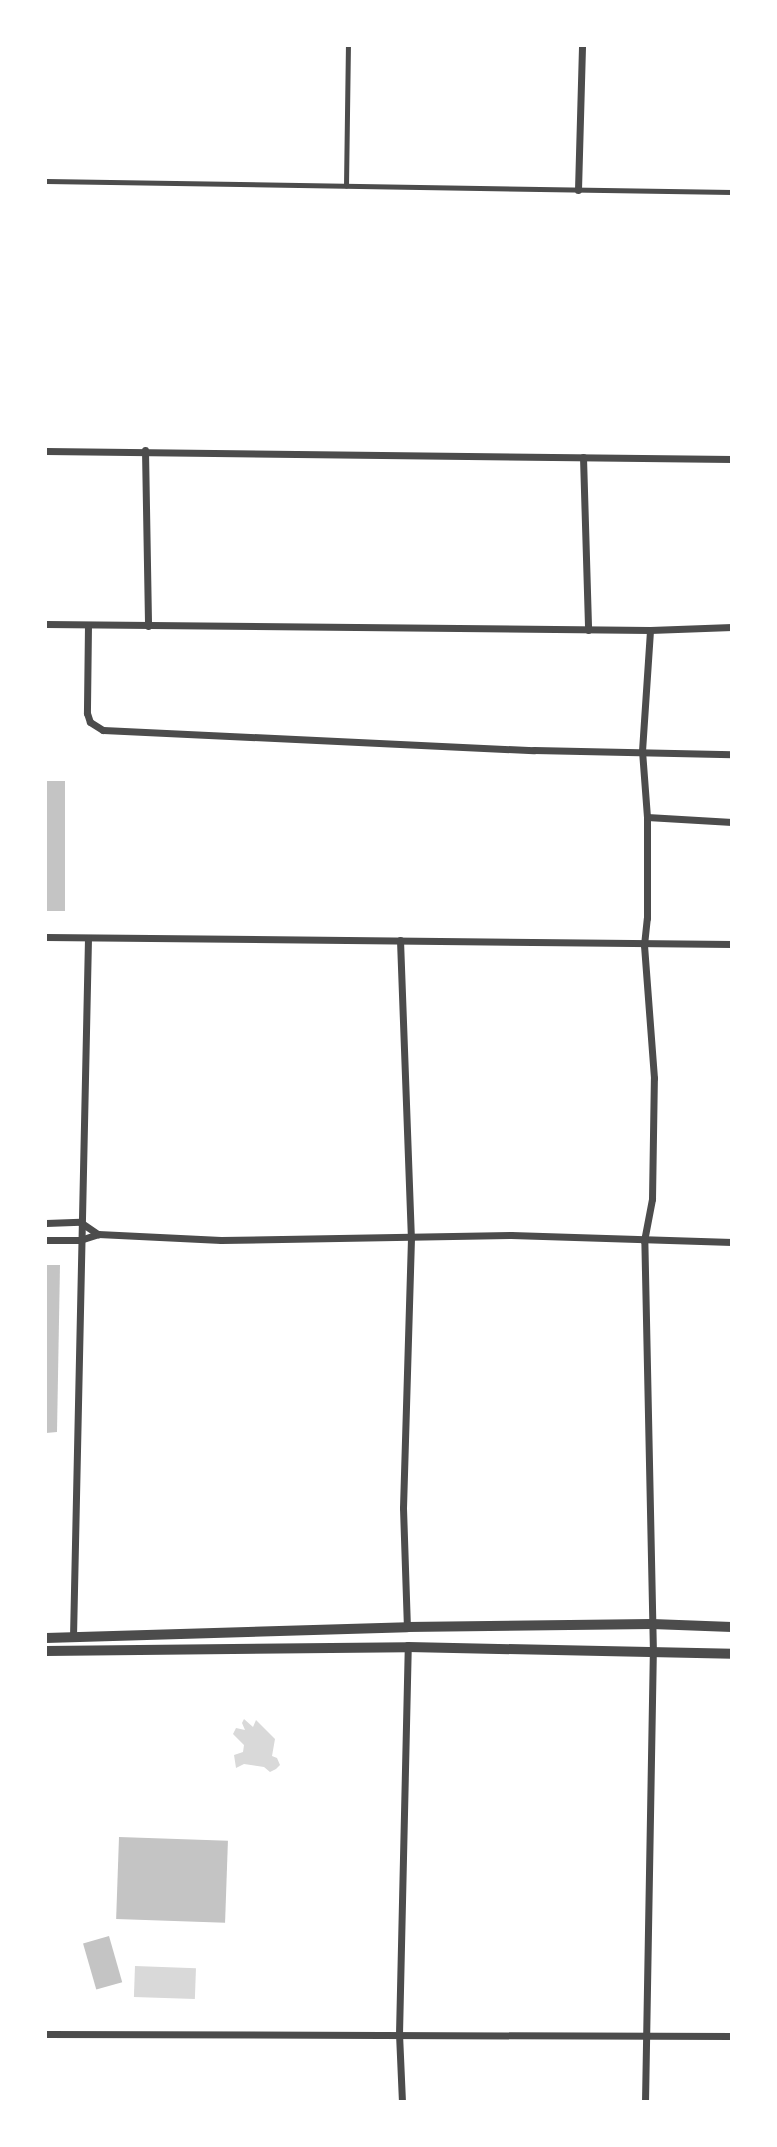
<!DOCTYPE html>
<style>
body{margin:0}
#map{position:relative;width:777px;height:2147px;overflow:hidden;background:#fff;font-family:Rubik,sans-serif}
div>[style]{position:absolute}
.water>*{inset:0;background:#d9d9d9;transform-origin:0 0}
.building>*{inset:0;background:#c4c4c4;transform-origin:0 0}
.service>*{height:4.5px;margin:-2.25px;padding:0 2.25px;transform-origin:2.25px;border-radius:2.25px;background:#4c4c4c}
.minor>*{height:7px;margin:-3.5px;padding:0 3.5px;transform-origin:3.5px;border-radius:3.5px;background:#4c4c4c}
.tertiary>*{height:10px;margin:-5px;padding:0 5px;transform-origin:5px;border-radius:5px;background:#4c4c4c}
span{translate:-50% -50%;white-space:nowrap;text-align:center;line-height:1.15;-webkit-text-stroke:7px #fff;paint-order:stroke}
.frame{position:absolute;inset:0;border:47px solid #fff;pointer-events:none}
</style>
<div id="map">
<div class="water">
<i style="clip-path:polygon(244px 1719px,253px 1727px,256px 1720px,275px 1739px,272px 1756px,277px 1758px,280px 1765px,276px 1769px,270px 1772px,264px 1767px,244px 1764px,236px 1768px,234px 1755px,243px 1752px,244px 1745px,233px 1734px,236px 1728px,245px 1730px,242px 1723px)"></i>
<i style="left:135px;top:1966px;width:61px;height:31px;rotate:2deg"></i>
</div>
<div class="building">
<i style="left:46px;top:781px;width:19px;height:130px"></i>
<i style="clip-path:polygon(46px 1265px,60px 1265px,57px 1432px,46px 1433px)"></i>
<i style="left:119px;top:1837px;width:109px;height:82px;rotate:2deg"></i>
<i style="left:109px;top:1936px;width:48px;height:27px;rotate:74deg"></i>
</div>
<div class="service">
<i style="left:46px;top:181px;width:686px;rotate:0.92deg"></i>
<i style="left:346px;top:186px;width:140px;rotate:-89.2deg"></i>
</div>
<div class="minor">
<i style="left:578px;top:190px;width:144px;rotate:-88.4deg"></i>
<i style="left:145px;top:450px;width:176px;rotate:89deg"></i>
<i style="left:46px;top:451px;width:686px;rotate:0.67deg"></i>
<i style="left:583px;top:457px;width:173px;rotate:88.3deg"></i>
<i style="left:46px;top:624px;width:604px;rotate:0.57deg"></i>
<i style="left:650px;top:630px;width:82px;rotate:-2.1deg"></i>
<i style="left:88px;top:625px;width:88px;rotate:90.7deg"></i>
<i style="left:87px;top:713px;width:9px;rotate:72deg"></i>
<i style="left:90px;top:722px;width:15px;rotate:32deg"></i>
<i style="left:103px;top:730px;width:431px;rotate:2.7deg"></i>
<i style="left:534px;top:750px;width:198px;rotate:1.2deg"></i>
<i style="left:647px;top:817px;width:85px;rotate:3.4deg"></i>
<i style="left:46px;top:937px;width:686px;rotate:0.58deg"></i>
<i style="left:400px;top:940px;width:298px;rotate:87.9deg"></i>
<i style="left:411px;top:1238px;width:270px;rotate:91.7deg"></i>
<i style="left:403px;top:1508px;width:119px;rotate:88.1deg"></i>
<i style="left:46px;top:1223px;width:34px;rotate:-2deg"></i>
<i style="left:80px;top:1222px;width:22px;rotate:34deg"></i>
<i style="left:46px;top:1240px;width:34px"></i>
<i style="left:80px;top:1240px;width:19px;rotate:-18deg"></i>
<i style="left:98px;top:1234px;width:123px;rotate:2.8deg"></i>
<i style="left:221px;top:1240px;width:290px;rotate:-1deg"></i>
<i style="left:511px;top:1235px;width:221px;rotate:1.8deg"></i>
<i style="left:73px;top:1637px;width:699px;rotate:-88.77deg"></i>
<i style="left:46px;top:2034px;width:686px;rotate:0.17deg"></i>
<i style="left:402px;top:2102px;width:68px;rotate:-92.5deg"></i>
<i style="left:399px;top:2034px;width:387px;rotate:-88.7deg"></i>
<i style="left:645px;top:2102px;width:448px;rotate:-89deg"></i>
<i style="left:653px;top:1654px;width:413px;rotate:-91.2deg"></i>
<i style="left:644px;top:1241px;width:43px;rotate:-79.2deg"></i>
<i style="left:652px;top:1199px;width:121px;rotate:-89.1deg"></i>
<i style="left:654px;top:1078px;width:133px;rotate:-94.3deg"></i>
<i style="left:644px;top:945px;width:27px;rotate:-84deg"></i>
<i style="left:647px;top:918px;width:101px;rotate:-90deg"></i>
<i style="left:647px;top:817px;width:66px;rotate:-94.3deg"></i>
<i style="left:642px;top:751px;width:121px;rotate:-86.2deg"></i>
</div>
<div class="tertiary">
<i style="left:46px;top:1638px;width:361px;rotate:-1.7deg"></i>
<i style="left:407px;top:1627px;width:245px;rotate:-0.7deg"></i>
<i style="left:652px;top:1624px;width:80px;rotate:2.1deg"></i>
<i style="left:46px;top:1651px;width:362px;rotate:-0.6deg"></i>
<i style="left:408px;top:1647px;width:324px;rotate:1.2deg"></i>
</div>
<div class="frame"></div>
</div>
